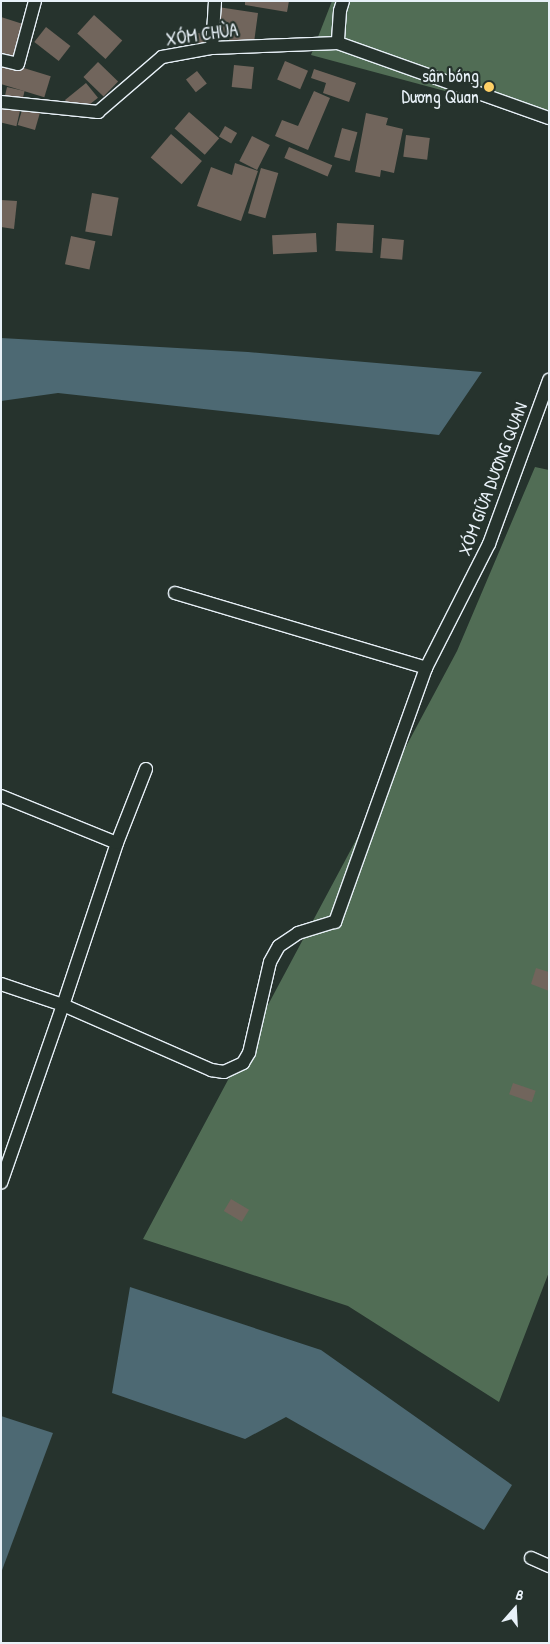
<!DOCTYPE html>
<meta charset="utf-8">
<style>
body{margin:0}
#map{position:relative;width:550px;height:1644px;overflow:hidden;background:#26332d;font-family:"Patrick Hand",sans-serif}
div>[style]{position:absolute}
.green>*{inset:0;background:#516d55}
.water>*{inset:0;background:#4d6973}
.building>*{inset:0;background:#71655c;transform-origin:0 0}
.roads{filter:drop-shadow(1px 0 #e8f1f8) drop-shadow(-1px 0 #e8f1f8) drop-shadow(0 1px #e8f1f8) drop-shadow(0 -1px #e8f1f8)}
.service>*{height:12px;margin:-6px;padding:0 6px;transform-origin:6px;border-radius:6px;background:#26332d}
.dots>*{width:14px;height:14px;translate:-50% -50%;box-sizing:border-box;border:2px solid #26332d;border-radius:50%}
span{translate:-50% -50%;white-space:nowrap;text-align:center;line-height:1.15;-webkit-text-stroke:4.5px #26332d;paint-order:stroke}
.street-label{font-size:18px;color:#e8f1f8}
.poi-label{font-size:18px;color:#e8f1f8}
.right{translate:-100% -50%;text-align:right}
.frame{position:absolute;inset:0;border:2px solid #e8f1f8;pointer-events:none}
.north{position:absolute;left:490px;top:1584px;width:50px;height:50px;-webkit-text-stroke:4px #26332d;paint-order:stroke;rotate:19deg;font-size:14px;font-weight:700;line-height:20px;text-align:center;color:#e8f1f8}
.north::after{content:'';display:block;margin:auto;width:18px;height:22px;background:#e8f1f8;clip-path:polygon(50% 0,100% 100%,50% 72%,0 100%)}
</style>
<div id="map">
<div class="green">
<i style="clip-path:polygon(332px 1px,549px 1px,549px 119px,311px 55px)"></i>
<i style="clip-path:polygon(535px 467px,549px 470px,549px 1272px,499px 1402px,348px 1306px,143px 1239px,457px 651px)"></i>
</div>
<div class="water">
<i style="clip-path:polygon(1px 338px,248px 352px,482px 372px,439px 435px,58px 393px,1px 401px)"></i>
<i style="clip-path:polygon(130px 1287px,321px 1350px,512px 1485px,484px 1530px,286px 1417px,245px 1439px,112px 1393px)"></i>
<i style="clip-path:polygon(1px 1416px,53px 1433px,1px 1573px)"></i>
</div>
<div class="building">
<i style="clip-path:polygon(245px 1px,289px 1px,287px 12px,245px 5px)"></i>
<i style="clip-path:polygon(218px 7px,258px 13px,253px 50px,228px 47px,230px 35px,215px 32px)"></i>
<i style="left:94px;top:15px;width:38px;height:25px;rotate:42deg"></i>
<i style="clip-path:polygon(1px 17px,26px 25px,14px 61px,1px 57px)"></i>
<i style="left:46px;top:27px;width:31px;height:19px;rotate:38deg"></i>
<i style="left:198px;top:33px;width:15px;height:13px;rotate:8deg"></i>
<i style="left:1px;top:61px;width:52px;height:22px;rotate:17deg"></i>
<i style="left:285px;top:61px;width:25px;height:20px;rotate:23deg"></i>
<i style="left:98px;top:62px;width:28px;height:21px;rotate:44deg"></i>
<i style="left:234px;top:65px;width:20px;height:22px;rotate:6deg"></i>
<i style="clip-path:polygon(314px 69px,356px 83px,349px 102px,323px 93px,326px 83px,311px 78px)"></i>
<i style="left:197px;top:71px;width:16px;height:14px;rotate:52deg"></i>
<i style="left:86px;top:83px;width:19px;height:27px;rotate:51deg"></i>
<i style="left:7px;top:87px;width:18px;height:36px;rotate:13deg"></i>
<i style="clip-path:polygon(314px 91px,330px 98px,308px 150px,275px 136px,282px 120px,298px 126px)"></i>
<i style="left:24px;top:103px;width:18px;height:23px;rotate:16deg"></i>
<i style="left:189px;top:112px;width:40px;height:22px;rotate:41deg"></i>
<i style="clip-path:polygon(366px 113px,388px 118px,386px 125px,403px 129px,394px 173px,381px 170px,380px 177px,355px 172px)"></i>
<i style="left:225px;top:126px;width:14px;height:12px;rotate:30deg"></i>
<i style="left:342px;top:128px;width:16px;height:30px;rotate:15deg"></i>
<i style="left:171px;top:134px;width:41px;height:31px;rotate:41deg"></i>
<i style="left:406px;top:135px;width:24px;height:22px;rotate:7deg"></i>
<i style="left:252px;top:136px;width:20px;height:28px;rotate:27deg"></i>
<i style="left:289px;top:147px;width:47px;height:12px;rotate:23deg"></i>
<i style="clip-path:polygon(235px 163px,258px 171px,241px 221px,197px 206px,211px 167px,232px 175px)"></i>
<i style="left:261px;top:168px;width:18px;height:47px;rotate:16deg"></i>
<i style="left:92px;top:193px;width:27px;height:39px;rotate:10deg"></i>
<i style="clip-path:polygon(1px 200px,17px 201px,14px 229px,1px 227px)"></i>
<i style="left:337px;top:223px;width:37px;height:28px;rotate:3deg"></i>
<i style="left:316px;top:233px;width:19px;height:44px;rotate:87deg"></i>
<i style="left:71px;top:236px;width:25px;height:29px;rotate:12deg"></i>
<i style="left:382px;top:238px;width:22px;height:20px;rotate:5deg"></i>
<i style="clip-path:polygon(536px 968px,549px 972px,549px 991px,531px 984px)"></i>
<i style="left:513px;top:1083px;width:24px;height:12px;rotate:19deg"></i>
<i style="left:231px;top:1199px;width:21px;height:14px;rotate:31deg"></i>
</div>
<div class="roads">
<div class="service">
<i style="left:343px;top:1px;width:10px;rotate:107deg"></i>
<i style="left:340px;top:11px;width:32px;rotate:94deg"></i>
<i style="left:338px;top:43px;width:224px;rotate:19.6deg"></i>
<i style="left:212px;top:48px;width:47px;rotate:-86.3deg"></i>
<i style="left:1px;top:60px;width:17px;rotate:13deg"></i>
<i style="left:18px;top:64px;width:65px;rotate:-74.9deg"></i>
<i style="left:1px;top:102px;width:98px;rotate:5.9deg"></i>
<i style="left:98px;top:112px;width:84px;rotate:-40.7deg"></i>
<i style="left:162px;top:57px;width:51px;rotate:-10.2deg"></i>
<i style="left:212px;top:48px;width:126px;rotate:-2.3deg"></i>
<i style="left:175px;top:593px;width:262px;rotate:16.6deg"></i>
<i style="left:146px;top:769px;width:79px;rotate:111.4deg"></i>
<i style="left:117px;top:843px;width:171px;rotate:108.4deg"></i>
<i style="left:63px;top:1005px;width:162px;rotate:23.7deg"></i>
<i style="left:211px;top:1070px;width:13px;rotate:9deg"></i>
<i style="left:224px;top:1072px;width:21px;rotate:-25deg"></i>
<i style="left:243px;top:1063px;width:12px;rotate:-59deg"></i>
<i style="left:249px;top:1053px;width:93px;rotate:-77deg"></i>
<i style="left:270px;top:962px;width:18px;rotate:-61deg"></i>
<i style="left:279px;top:946px;width:23px;rotate:-34deg"></i>
<i style="left:298px;top:933px;width:39px;rotate:-17deg"></i>
<i style="left:335px;top:922px;width:270px;rotate:-70.3deg"></i>
<i style="left:426px;top:668px;width:139px;rotate:-63.1deg"></i>
<i style="left:489px;top:544px;width:175px;rotate:-69.9deg"></i>
<i style="left:1px;top:796px;width:125px;rotate:22.1deg"></i>
<i style="left:1px;top:984px;width:65px;rotate:18.7deg"></i>
<i style="left:63px;top:1005px;width:188px;rotate:109.2deg"></i>
<i style="left:531px;top:1558px;width:20px;rotate:24deg"></i>
</div>
</div>
<div class="dots">
<i style="left:489px;top:87px;background:#ffd166"></i>
</div>
<div class="street-label">
<span style="left:202px;top:35px;rotate:-8deg">XÓM CHÙA</span>
<span style="left:493px;top:479px;rotate:-69deg">XÓM GIỮA DƯƠNG QUAN</span>
</div>
<div class="poi-label">
<span class="right" style="left:479px;top:87px">sân bóng<br>Dương Quan</span>
</div>
<div class="frame"></div>
<div class="north">B</div>
</div>
